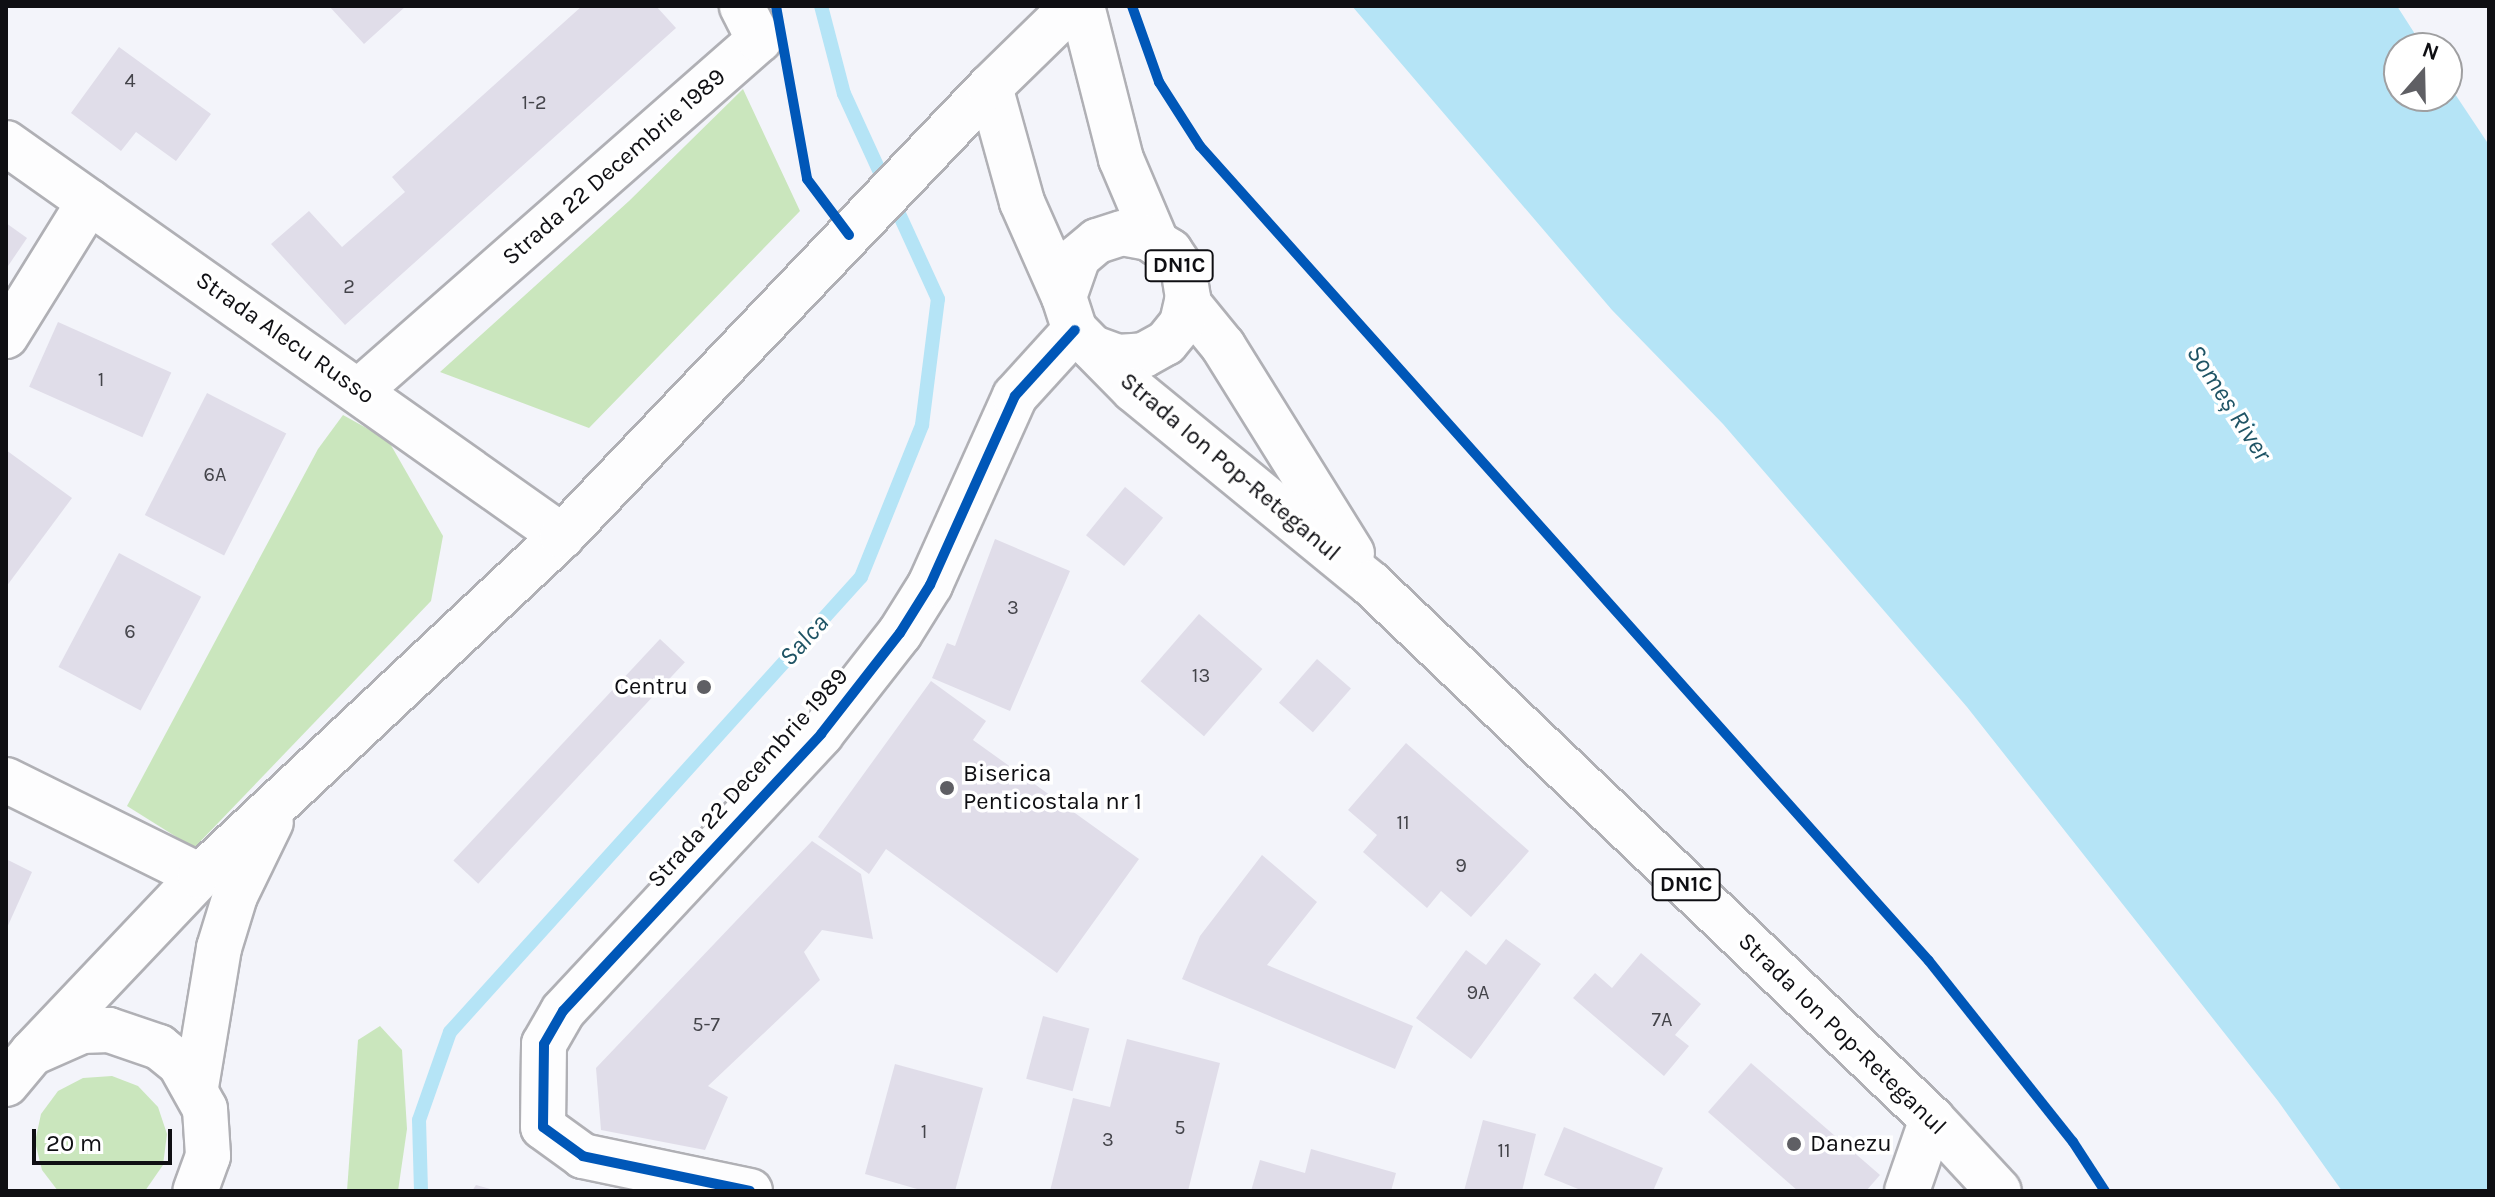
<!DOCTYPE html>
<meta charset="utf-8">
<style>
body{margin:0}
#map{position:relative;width:2495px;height:1197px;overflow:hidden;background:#f3f4fa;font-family:Karla,sans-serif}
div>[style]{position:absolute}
.green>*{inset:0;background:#cae6bd}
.water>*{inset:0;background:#b5e4f6}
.stream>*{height:14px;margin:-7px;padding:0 7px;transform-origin:7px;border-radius:7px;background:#b5e4f6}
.building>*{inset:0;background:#e0dde9;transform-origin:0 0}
.roads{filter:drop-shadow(2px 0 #b0b0b5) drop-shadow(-2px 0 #b0b0b5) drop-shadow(0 2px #b0b0b5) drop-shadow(0 -2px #b0b0b5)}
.minor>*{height:44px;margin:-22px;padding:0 22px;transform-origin:22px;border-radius:22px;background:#fdfdfe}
.secondary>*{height:44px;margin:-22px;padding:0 22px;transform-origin:22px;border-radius:22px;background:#fdfdfe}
.trunk>*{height:44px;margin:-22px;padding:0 22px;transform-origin:22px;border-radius:22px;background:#fdfdfe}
.cycleway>*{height:10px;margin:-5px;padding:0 5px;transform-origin:5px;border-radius:5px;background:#0057b8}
.dots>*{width:22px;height:22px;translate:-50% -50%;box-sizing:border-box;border:4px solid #fff;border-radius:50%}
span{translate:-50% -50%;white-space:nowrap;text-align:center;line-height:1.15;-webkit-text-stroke:7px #fff;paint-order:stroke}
.number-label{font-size:20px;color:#44444a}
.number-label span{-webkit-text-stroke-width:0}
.shield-label span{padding:2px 6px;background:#fff;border:2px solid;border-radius:6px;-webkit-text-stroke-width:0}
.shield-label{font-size:22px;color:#0f0f13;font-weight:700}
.street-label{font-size:24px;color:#0f0f13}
.poi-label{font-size:24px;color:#0f0f13}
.right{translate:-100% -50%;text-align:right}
.left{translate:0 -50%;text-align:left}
.water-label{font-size:26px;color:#1f5465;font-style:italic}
.frame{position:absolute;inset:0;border:8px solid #0f0f13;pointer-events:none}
.north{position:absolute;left:2383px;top:32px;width:80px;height:80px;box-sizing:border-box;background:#fff;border:2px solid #9f9fa1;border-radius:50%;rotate:20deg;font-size:22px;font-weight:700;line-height:32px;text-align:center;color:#0f0f13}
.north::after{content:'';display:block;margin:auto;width:28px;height:36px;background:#5f5f64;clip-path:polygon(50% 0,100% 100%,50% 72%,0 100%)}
.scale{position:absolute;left:32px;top:1129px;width:140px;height:36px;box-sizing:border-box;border:4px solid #0f0f13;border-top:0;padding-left:10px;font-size:24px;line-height:28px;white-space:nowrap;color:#0f0f13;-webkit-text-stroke:6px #fff;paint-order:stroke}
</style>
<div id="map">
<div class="green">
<i style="clip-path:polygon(743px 89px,800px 211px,589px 428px,440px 372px,629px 201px)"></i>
<i style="clip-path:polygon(343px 415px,388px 440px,443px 536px,431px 601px,194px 848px,127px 806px,318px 449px)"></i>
<i style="clip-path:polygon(380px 1026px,402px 1050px,407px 1129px,398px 1191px,347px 1191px,358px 1040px)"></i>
<i style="clip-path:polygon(112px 1076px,138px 1086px,158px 1107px,167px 1134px,163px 1165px,145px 1191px,58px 1191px,42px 1170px,35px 1142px,41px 1114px,58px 1091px,83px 1078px)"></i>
</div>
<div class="water">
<i style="clip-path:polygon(1352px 6px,2397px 6px,2424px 48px,2399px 48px,2399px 96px,2447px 96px,2447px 82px,2489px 145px,2489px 1191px,2342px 1191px,2278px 1101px,1967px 707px,1723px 424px,1612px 310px)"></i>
</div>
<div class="stream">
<i style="left:421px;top:1191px;width:71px;rotate:-91.6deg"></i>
<i style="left:419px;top:1120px;width:93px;rotate:-70.6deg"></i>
<i style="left:450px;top:1032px;width:613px;rotate:-47.91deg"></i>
<i style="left:861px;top:577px;width:164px;rotate:-68.1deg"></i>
<i style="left:922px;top:425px;width:127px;rotate:-82.8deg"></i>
<i style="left:938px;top:299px;width:226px;rotate:-114.6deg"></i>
<i style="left:844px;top:94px;width:91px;rotate:-104.6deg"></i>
</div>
<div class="building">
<i style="clip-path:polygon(329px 6px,406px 6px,364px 44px)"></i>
<i style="clip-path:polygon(582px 6px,656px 6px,676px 28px,345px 325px,271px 244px,309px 211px,342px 247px,405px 192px,392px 177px)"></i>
<i style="clip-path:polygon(119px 47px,211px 114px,176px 161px,136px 132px,121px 151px,71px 113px)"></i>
<i style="clip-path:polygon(6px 223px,27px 238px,6px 269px)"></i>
<i style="left:58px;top:322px;width:124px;height:71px;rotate:24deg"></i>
<i style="left:207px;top:393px;width:89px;height:137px;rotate:27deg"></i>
<i style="clip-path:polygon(6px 450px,72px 498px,6px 587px)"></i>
<i style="left:1125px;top:487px;width:49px;height:62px;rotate:39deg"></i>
<i style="clip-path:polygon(995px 539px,1070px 571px,1010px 711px,932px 678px,947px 643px,955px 646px)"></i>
<i style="left:119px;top:553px;width:93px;height:129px;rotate:28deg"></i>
<i style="left:1199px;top:614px;width:84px;height:89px;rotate:41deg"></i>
<i style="left:660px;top:639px;width:34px;height:303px;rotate:43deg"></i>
<i style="left:1317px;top:659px;width:45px;height:58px;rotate:41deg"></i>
<i style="clip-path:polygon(931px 681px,986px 721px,973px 740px,1139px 859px,1057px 973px,886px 849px,869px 874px,818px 837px)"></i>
<i style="clip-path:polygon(1406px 743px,1529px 851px,1471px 917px,1441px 891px,1427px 908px,1363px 852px,1377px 835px,1348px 810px)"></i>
<i style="clip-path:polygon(812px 841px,861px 874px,873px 939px,822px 930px,804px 952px,820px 980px,708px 1086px,728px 1097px,705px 1150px,601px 1130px,596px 1068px)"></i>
<i style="clip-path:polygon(1262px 855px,1317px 902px,1267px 965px,1413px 1026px,1395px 1069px,1182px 979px,1200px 936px)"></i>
<i style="clip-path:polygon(6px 859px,32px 872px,6px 930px)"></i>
<i style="clip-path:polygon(1506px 939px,1541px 964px,1471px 1059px,1416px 1018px,1466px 950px,1486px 965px)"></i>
<i style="clip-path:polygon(1641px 953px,1701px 1004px,1675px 1035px,1689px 1046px,1664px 1076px,1573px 998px,1595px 973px,1612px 988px)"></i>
<i style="left:1043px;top:1016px;width:48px;height:65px;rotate:15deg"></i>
<i style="clip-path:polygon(1127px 1039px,1220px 1063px,1188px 1191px,1050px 1191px,1073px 1098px,1110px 1107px)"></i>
<i style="clip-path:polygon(1751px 1063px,1880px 1175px,1866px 1191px,1798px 1191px,1708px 1112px)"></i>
<i style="clip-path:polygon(895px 1064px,983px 1088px,955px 1191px,924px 1191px,865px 1174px)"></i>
<i style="clip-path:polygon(1483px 1120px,1536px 1134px,1522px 1191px,1464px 1191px)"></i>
<i style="clip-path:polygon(1564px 1127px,1663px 1168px,1653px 1191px,1583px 1191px,1544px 1175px)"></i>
<i style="clip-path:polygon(1311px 1149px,1396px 1173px,1391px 1191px,1251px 1191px,1260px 1160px,1305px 1173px)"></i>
<i style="clip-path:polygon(476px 1185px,494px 1190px,494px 1191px,472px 1191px)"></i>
</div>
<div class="roads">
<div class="minor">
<i style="left:6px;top:143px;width:681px;rotate:35.25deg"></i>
<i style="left:6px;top:336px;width:158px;rotate:-58.2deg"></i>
<i style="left:360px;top:390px;width:531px;rotate:-41.26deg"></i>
<i style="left:759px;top:40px;width:38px;rotate:-117deg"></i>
<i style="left:6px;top:780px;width:216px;rotate:26.3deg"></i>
<i style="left:750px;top:1191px;width:171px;rotate:-168.2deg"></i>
<i style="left:583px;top:1156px;width:49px;rotate:-144.1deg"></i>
<i style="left:543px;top:1127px;width:83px;rotate:-89.3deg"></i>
<i style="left:544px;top:1044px;width:38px;rotate:-60deg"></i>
<i style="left:563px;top:1011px;width:379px;rotate:-47deg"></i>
<i style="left:821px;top:734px;width:128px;rotate:-52deg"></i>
<i style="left:900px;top:633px;width:57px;rotate:-58deg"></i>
<i style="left:930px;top:585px;width:207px;rotate:-65.8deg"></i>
<i style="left:1015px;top:396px;width:89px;rotate:-47.7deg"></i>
<i style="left:1907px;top:1191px;width:76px;rotate:-70.9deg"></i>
</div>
<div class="secondary">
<i style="left:32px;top:1053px;width:244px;rotate:-46.5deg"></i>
<i style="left:200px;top:876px;width:497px;rotate:-43.2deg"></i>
<i style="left:562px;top:536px;width:620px;rotate:-46.37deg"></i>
<i style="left:6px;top:1084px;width:40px;rotate:-50deg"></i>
<i style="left:32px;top:1053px;width:55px;rotate:-23.7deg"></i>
<i style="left:82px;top:1031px;width:27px;rotate:-2deg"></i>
<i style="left:109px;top:1030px;width:53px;rotate:18.8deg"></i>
<i style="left:159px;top:1047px;width:27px;rotate:39deg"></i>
<i style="left:180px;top:1064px;width:51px;rotate:60.9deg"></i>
<i style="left:205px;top:1109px;width:47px;rotate:86.3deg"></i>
<i style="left:208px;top:1156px;width:37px;rotate:110deg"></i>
<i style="left:196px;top:1087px;width:141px;rotate:-80.6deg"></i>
<i style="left:219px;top:948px;width:54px;rotate:-72.9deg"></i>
<i style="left:235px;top:896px;width:82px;rotate:-64.1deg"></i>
</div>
<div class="trunk">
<i style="left:1082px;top:6px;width:158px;rotate:75.7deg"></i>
<i style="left:1121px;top:159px;width:92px;rotate:67deg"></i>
<i style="left:1064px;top:297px;width:104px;rotate:-113.9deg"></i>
<i style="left:1022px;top:202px;width:119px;rotate:-105.5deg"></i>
<i style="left:990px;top:87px;width:116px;rotate:-44.3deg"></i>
<i style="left:1187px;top:302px;width:57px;rotate:50.7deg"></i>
<i style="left:1223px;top:346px;width:244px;rotate:58.1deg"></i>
<i style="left:1093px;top:348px;width:27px;rotate:20deg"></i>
<i style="left:1118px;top:357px;width:26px;rotate:-4deg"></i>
<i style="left:1144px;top:355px;width:25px;rotate:-29deg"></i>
<i style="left:1166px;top:343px;width:26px;rotate:-51deg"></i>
<i style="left:1182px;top:323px;width:26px;rotate:-77deg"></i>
<i style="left:1188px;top:298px;width:26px;rotate:-99deg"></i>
<i style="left:1184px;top:272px;width:25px;rotate:-124deg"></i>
<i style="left:1170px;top:251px;width:26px;rotate:-149deg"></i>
<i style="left:1148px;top:238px;width:26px;rotate:-169deg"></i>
<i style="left:1122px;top:233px;width:26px;rotate:162deg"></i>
<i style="left:1097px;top:241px;width:25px;rotate:140deg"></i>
<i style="left:1078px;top:257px;width:42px;rotate:109.3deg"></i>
<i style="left:1064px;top:297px;width:35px;rotate:72deg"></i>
<i style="left:1075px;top:330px;width:84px;rotate:45.5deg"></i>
<i style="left:1134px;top:390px;width:305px;rotate:39.3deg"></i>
<i style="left:1370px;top:583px;width:777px;rotate:43.64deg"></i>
<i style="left:1932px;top:1119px;width:98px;rotate:47.1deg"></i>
</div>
</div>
<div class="cycleway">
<i style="left:776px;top:6px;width:176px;rotate:79.8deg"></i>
<i style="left:807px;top:179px;width:70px;rotate:53.1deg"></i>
<i style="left:1132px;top:6px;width:81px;rotate:70.4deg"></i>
<i style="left:1159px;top:82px;width:76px;rotate:57.4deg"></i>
<i style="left:1200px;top:146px;width:1093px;rotate:48.19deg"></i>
<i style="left:1929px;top:961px;width:231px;rotate:51.5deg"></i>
<i style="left:2073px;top:1142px;width:59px;rotate:56.9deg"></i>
<i style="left:750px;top:1191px;width:171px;rotate:-168.2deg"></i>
<i style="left:583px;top:1156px;width:49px;rotate:-144.1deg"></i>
<i style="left:543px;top:1127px;width:83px;rotate:-89.3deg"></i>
<i style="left:544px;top:1044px;width:38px;rotate:-60deg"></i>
<i style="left:563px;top:1011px;width:379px;rotate:-47deg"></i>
<i style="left:821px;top:734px;width:128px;rotate:-52deg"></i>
<i style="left:900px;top:633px;width:57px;rotate:-58deg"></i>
<i style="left:930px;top:585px;width:207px;rotate:-65.8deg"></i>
<i style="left:1015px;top:396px;width:89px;rotate:-47.7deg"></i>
</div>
<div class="dots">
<i style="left:704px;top:687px;background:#5f5f64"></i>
<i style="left:947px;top:788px;background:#5f5f64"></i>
<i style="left:1794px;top:1144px;background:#5f5f64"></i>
</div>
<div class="number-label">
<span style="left:130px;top:80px">4</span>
<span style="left:534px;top:102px">1-2</span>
<span style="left:349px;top:286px">2</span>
<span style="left:101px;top:379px">1</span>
<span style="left:215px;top:474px">6A</span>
<span style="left:1013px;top:607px">3</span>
<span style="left:130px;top:631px">6</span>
<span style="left:1201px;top:675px">13</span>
<span style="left:1403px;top:822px">11</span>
<span style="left:1461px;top:865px">9</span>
<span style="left:1478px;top:992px">9A</span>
<span style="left:1662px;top:1019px">7A</span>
<span style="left:706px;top:1024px">5-7</span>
<span style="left:1180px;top:1127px">5</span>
<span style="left:924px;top:1131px">1</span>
<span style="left:1108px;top:1139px">3</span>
<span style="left:1504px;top:1150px">11</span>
</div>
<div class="shield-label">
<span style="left:1179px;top:266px">DN1C</span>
<span style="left:1686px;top:885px">DN1C</span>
</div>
<div class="street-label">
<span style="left:614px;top:167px;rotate:-41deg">Strada 22 Decembrie 1989</span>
<span style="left:285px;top:338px;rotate:35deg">Strada Alecu Russo</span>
<span style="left:1230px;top:467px;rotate:40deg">Strada Ion Pop-Reteganul</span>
<span style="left:748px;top:778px;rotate:-48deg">Strada 22 Decembrie 1989</span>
<span style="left:1842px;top:1034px;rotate:44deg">Strada Ion Pop-Reteganul</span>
</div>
<div class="poi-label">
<span class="right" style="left:688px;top:687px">Centru</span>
<span class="left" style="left:963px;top:788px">Biserica<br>Penticostala nr 1</span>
<span class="left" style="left:1810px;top:1144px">Danezu</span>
</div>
<div class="water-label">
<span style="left:2229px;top:403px;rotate:57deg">Someș River</span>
<span style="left:804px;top:640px;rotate:-48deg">Salca</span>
</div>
<div class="frame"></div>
<div class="north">N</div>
<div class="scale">20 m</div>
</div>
